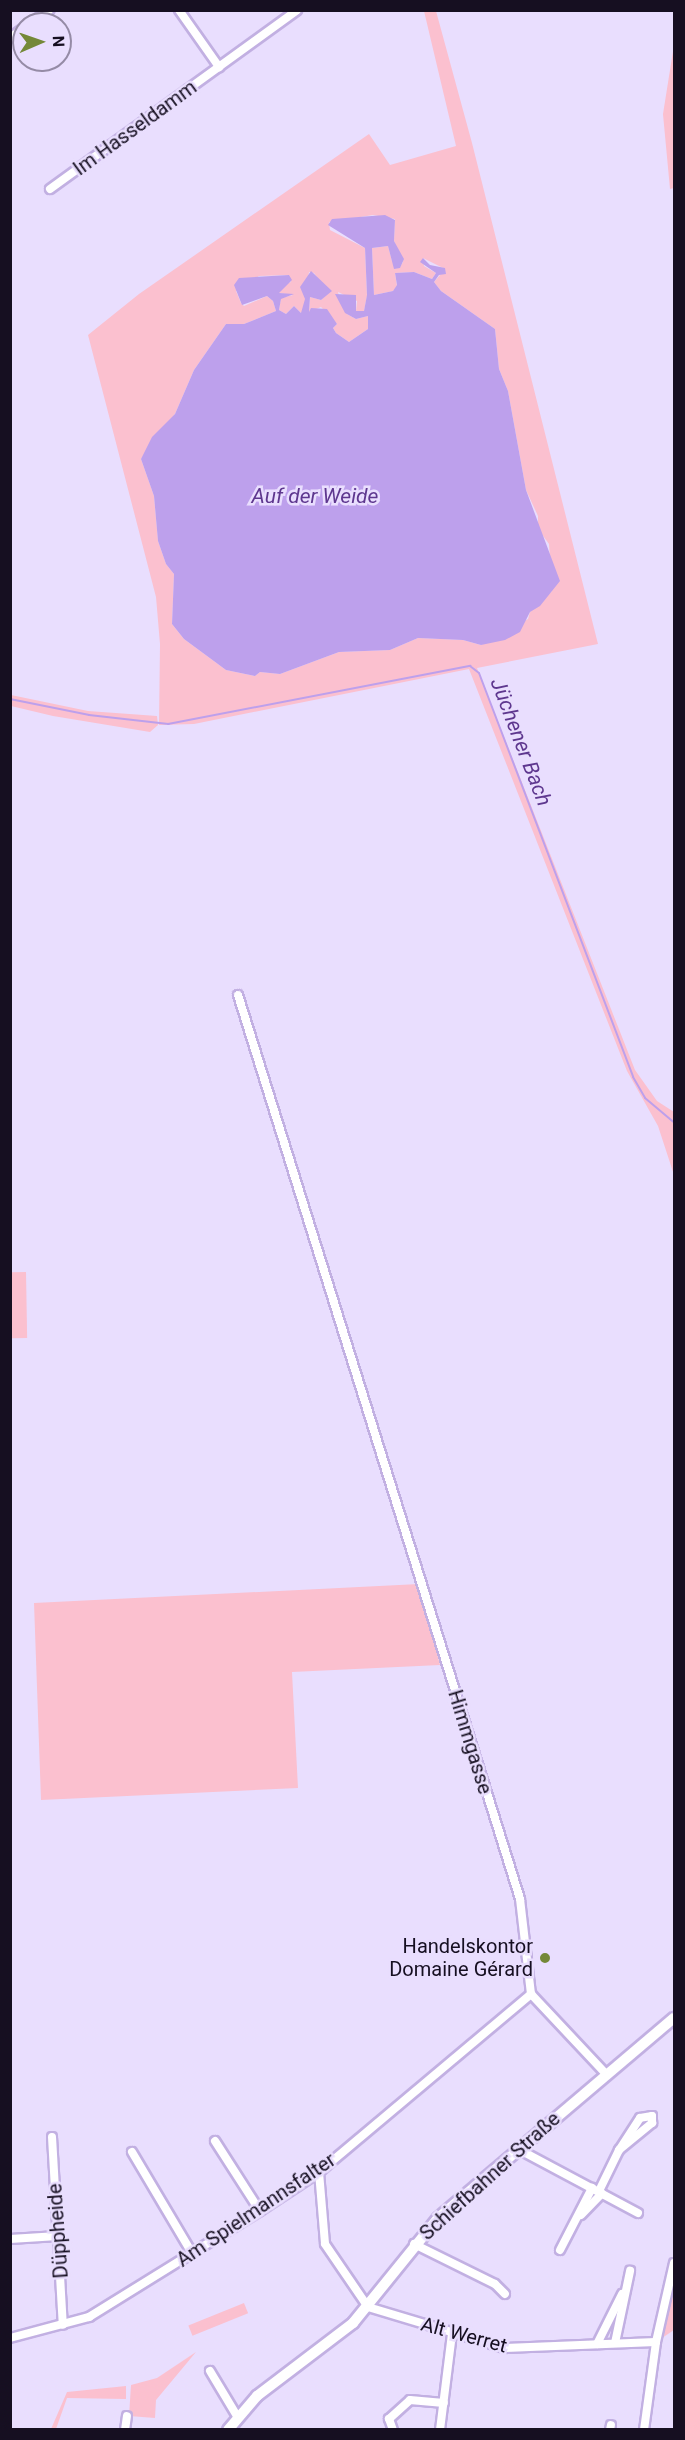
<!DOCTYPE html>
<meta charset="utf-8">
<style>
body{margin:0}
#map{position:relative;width:685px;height:2440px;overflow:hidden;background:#e9defe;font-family:Roboto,sans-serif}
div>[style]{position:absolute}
.green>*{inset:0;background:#fbc0cf;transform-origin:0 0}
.water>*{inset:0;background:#bda0ec}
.stream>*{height:2px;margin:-1px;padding:0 1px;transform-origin:1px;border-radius:1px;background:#bda0ec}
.roads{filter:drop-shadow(2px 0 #c2b0e2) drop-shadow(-2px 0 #c2b0e2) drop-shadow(0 2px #c2b0e2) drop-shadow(0 -2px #c2b0e2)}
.street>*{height:8px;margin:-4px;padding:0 4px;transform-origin:4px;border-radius:4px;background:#fff}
.secondary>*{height:10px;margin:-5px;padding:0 5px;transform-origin:5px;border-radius:5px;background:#fff}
.dots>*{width:16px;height:16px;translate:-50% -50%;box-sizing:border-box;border:3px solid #e9defe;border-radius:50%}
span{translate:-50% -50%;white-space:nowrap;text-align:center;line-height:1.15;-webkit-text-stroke:5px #e9defe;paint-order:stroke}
.street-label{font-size:20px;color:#160f21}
.poi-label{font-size:20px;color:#160f21}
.right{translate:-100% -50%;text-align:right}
.water-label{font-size:21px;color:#5e378f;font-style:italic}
.frame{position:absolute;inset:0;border:12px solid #160f21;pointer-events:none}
.north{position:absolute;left:12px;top:12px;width:60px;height:60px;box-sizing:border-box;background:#e9defe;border:2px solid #958ba6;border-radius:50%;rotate:88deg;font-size:16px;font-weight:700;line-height:24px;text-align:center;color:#160f21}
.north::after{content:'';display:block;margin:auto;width:21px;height:27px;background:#748838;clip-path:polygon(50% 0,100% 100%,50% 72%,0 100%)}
</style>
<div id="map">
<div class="green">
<i style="clip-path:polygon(evenodd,424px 11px,436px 11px,472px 143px,598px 644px,477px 668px,635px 1070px,657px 1101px,674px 1112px,674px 1175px,658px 1126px,627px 1071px,469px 669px,194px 724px,159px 725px,160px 644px,156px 597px,88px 335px,139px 294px,369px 134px,390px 165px,456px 146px,424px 11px,373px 215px,395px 219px,394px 241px,403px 262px,400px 267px,392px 261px,388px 246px,372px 248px,374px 295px,393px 291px,397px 286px,395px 273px,414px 272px,432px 279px,436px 273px,424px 266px,423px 258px,445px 269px,434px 282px,441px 291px,495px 329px,499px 369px,508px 391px,526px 490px,538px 516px,538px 529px,549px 544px,552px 591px,530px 612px,528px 619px,481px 645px,463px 640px,418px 638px,390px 650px,339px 652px,280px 674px,260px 672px,255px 676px,226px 670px,184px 639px,172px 624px,174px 574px,166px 564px,158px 541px,154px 496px,141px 459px,175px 414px,194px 370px,226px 324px,244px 324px,276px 311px,273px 301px,267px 296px,244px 306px,241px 303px,236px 291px,259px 276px,289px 275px,291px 282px,282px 285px,279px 293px,293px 295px,281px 298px,279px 310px,286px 314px,294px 306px,301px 313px,304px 312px,309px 272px,314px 273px,328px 293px,321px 300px,310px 297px,309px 312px,321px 307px,337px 324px,333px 328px,336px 333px,349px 342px,368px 329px,368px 316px,356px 319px,347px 314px,339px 296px,338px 292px,357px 301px,356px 311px,364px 311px,367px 296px,365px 248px,330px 230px,329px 222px,373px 215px)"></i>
<i style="clip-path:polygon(674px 45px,674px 188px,670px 189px,663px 114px)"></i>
<i style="clip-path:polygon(11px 695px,88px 711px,157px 716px,158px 725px,150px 732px,53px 716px,11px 706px)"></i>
<i style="left:26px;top:1272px;width:66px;height:15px;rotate:89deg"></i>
<i style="clip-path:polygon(419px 1584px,440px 1665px,292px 1672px,298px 1788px,41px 1800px,34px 1603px)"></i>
<i style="clip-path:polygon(674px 2265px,674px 2330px,656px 2342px)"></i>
<i style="left:244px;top:2303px;width:11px;height:60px;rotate:68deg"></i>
<i style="clip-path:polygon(196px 2352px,156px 2400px,155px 2418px,129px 2416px,131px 2385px,157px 2378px)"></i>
<i style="clip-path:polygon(126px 2386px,126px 2399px,67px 2398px,56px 2429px,51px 2429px,67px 2392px)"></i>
</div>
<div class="water">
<i style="clip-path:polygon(385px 215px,395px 220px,394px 241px,404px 259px,400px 268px,394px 269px,388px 246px,372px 248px,374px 295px,393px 291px,397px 285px,395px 273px,414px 272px,432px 279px,436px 273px,420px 262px,423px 258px,430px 265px,445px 268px,446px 274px,439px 275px,434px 282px,441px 291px,495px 329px,499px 369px,508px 391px,526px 490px,560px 581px,540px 606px,530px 612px,520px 632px,505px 640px,481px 645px,463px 640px,418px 638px,390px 650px,339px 652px,280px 674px,260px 672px,255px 676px,226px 670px,184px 639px,172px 624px,174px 574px,166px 564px,158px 541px,154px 496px,141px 459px,152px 437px,175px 414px,194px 370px,226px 324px,244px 324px,276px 311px,273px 301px,267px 296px,242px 305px,234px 285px,239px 278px,289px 275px,292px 280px,279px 293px,294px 294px,281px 299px,279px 310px,286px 314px,294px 306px,301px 313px,305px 299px,300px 287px,311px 271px,332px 291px,321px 300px,310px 297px,309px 312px,311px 308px,327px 309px,337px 324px,333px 328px,336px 333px,349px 342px,368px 329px,368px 316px,356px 319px,345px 313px,335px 294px,356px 295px,356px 311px,364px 311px,367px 295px,365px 248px,328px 225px,332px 219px)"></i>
</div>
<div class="stream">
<i style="left:10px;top:699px;width:81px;rotate:11.4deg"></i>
<i style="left:89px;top:715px;width:80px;rotate:6.5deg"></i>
<i style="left:168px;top:724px;width:308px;rotate:-10.9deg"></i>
<i style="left:470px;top:666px;width:11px;rotate:38deg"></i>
<i style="left:479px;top:673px;width:432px;rotate:69.1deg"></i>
<i style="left:633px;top:1077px;width:24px;rotate:60deg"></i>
<i style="left:645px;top:1098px;width:38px;rotate:40deg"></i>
</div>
<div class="roads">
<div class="street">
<i style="left:179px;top:10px;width:70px;rotate:54.9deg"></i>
<i style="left:30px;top:24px;width:24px;rotate:-36deg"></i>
<i style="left:10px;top:38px;width:17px;rotate:-36deg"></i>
<i style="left:50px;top:189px;width:305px;rotate:-35.9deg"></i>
<i style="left:238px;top:995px;width:947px;rotate:72.67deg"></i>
<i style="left:520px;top:1899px;width:96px;rotate:83.4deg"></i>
<i style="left:531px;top:1994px;width:111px;rotate:46.8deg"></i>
<i style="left:52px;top:2137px;width:188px;rotate:86.7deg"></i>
<i style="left:215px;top:2141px;width:83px;rotate:57.3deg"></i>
<i style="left:518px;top:2149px;width:136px;rotate:28.1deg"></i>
<i style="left:132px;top:2152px;width:117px;rotate:59.3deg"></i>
<i style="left:319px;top:2172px;width:72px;rotate:85.2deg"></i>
<i style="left:325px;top:2244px;width:76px;rotate:55.7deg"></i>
<i style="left:368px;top:2307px;width:143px;rotate:16.7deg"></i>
<i style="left:505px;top:2348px;width:151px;rotate:-2.3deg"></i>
<i style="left:656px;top:2342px;width:81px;rotate:-77.2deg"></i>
<i style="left:599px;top:2191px;width:46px;rotate:-64deg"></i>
<i style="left:619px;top:2150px;width:43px;rotate:-39.3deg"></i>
<i style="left:652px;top:2123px;width:7px;rotate:-90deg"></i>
<i style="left:652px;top:2116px;width:12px;rotate:171deg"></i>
<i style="left:640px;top:2118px;width:38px;rotate:123deg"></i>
<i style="left:581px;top:2215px;width:30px;rotate:-46deg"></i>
<i style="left:10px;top:2239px;width:48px;rotate:-3.6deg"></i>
<i style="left:414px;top:2244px;width:90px;rotate:26.3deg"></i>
<i style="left:495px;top:2284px;width:14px;rotate:45deg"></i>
<i style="left:560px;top:2250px;width:70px;rotate:-62.7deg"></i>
<i style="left:10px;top:2338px;width:82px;rotate:-14.9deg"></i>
<i style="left:89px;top:2317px;width:201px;rotate:-31.8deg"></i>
<i style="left:260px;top:2211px;width:71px;rotate:-33.5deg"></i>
<i style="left:319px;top:2172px;width:277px;rotate:-40deg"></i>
<i style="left:615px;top:2343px;width:74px;rotate:-78.2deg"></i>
<i style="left:597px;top:2344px;width:56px;rotate:-63.4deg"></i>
<i style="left:210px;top:2371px;width:52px;rotate:59deg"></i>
<i style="left:125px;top:2430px;width:14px;rotate:-82deg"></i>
<i style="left:393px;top:2430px;width:12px;rotate:-110deg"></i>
<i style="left:389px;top:2419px;width:28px;rotate:-42deg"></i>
<i style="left:410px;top:2400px;width:34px;rotate:5deg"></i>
<i style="left:440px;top:2430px;width:98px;rotate:-82.9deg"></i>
<i style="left:610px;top:2430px;width:5px;rotate:-79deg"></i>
<i style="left:644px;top:2430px;width:89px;rotate:-82.2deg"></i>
</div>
<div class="secondary">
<i style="left:228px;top:2430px;width:45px;rotate:-49.5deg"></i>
<i style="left:257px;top:2396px;width:121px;rotate:-37.2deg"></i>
<i style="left:353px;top:2323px;width:135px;rotate:-51deg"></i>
<i style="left:438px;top:2218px;width:309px;rotate:-40.3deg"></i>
</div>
</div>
<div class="dots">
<i style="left:545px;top:1958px;background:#748838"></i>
</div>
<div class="street-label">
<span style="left:135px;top:128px;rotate:-36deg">Im Hasseldamm</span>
<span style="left:470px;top:1742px;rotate:73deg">Himmgasse</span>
<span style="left:490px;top:2176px;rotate:-42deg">Schiefbahner Straße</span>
<span style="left:256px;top:2210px;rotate:-34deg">Am Spielmannsfalter</span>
<span style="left:58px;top:2231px;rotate:-94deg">Düppheide</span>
<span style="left:464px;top:2335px;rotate:15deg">Alt Werret</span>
</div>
<div class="poi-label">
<span class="right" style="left:533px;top:1958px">Handelskontor<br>Domaine Gérard</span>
</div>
<div class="water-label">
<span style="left:315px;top:496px">Auf der Weide</span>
<span style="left:521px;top:742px;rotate:69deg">Jüchener Bach</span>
</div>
<div class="frame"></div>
<div class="north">N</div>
</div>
